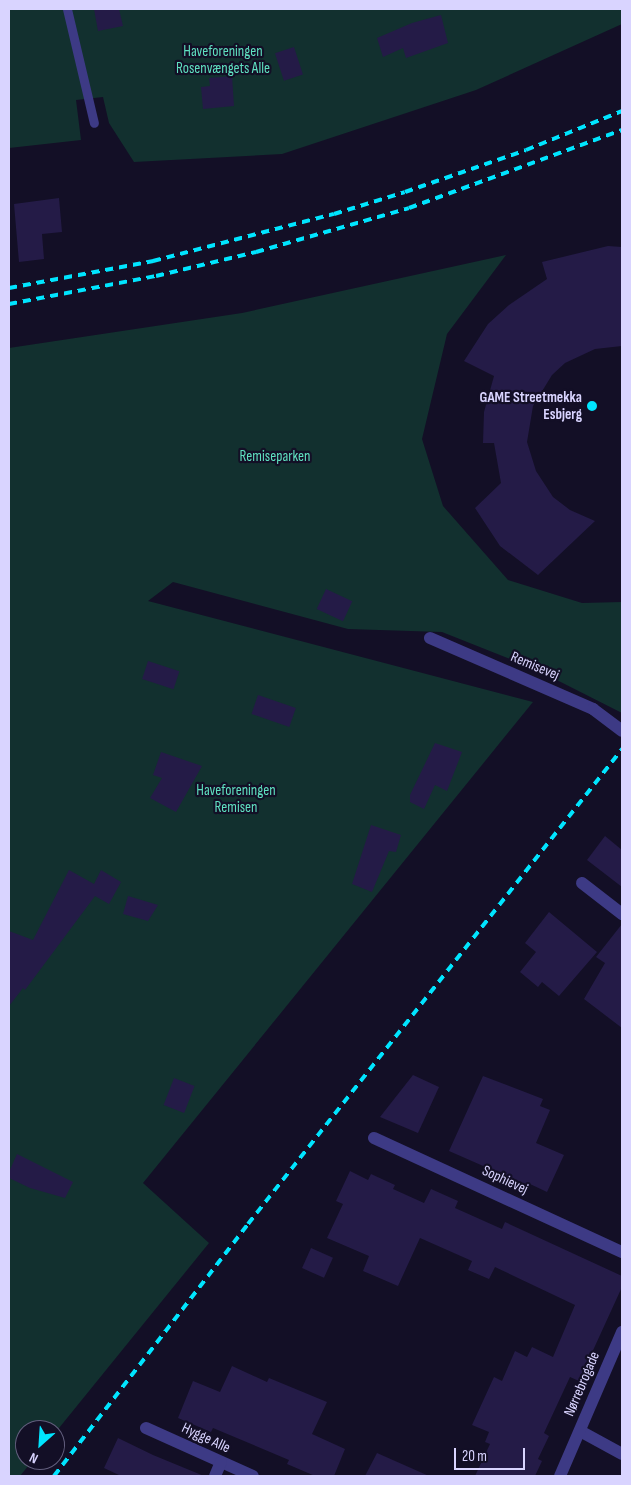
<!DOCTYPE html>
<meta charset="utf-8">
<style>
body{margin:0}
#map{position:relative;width:631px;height:1485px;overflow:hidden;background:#130f26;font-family:"Sofia Sans Condensed",sans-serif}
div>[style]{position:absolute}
.green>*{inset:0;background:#12302f}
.building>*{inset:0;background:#241b47;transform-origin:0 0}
.service>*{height:9px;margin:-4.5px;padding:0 4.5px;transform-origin:4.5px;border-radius:4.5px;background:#3d3a85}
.minor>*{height:12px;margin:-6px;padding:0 6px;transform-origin:6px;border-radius:6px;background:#3d3a85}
.tertiary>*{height:12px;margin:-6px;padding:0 6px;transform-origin:6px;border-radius:6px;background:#3d3a85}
.rail>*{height:4px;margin-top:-2px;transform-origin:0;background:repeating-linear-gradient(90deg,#00e5ff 0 8px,transparent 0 14px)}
.dots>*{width:14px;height:14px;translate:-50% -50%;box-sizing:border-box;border:2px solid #130f26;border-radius:50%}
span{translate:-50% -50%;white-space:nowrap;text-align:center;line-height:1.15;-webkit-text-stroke:4.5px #130f26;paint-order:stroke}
.park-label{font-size:15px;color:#5fe0c0}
.poi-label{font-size:15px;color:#d9d4ff;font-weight:700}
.right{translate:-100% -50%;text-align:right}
.street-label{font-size:15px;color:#d9d4ff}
.frame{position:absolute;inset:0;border:10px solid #d9d4ff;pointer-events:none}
.north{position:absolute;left:15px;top:1420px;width:50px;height:50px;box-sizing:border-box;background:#130f26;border:1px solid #625e7d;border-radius:50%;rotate:206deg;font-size:14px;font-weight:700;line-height:20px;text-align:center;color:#d9d4ff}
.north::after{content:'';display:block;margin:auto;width:18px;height:22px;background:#00e5ff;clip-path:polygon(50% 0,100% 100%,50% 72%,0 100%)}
.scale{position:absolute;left:454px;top:1448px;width:71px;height:22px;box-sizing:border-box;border:2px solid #d9d4ff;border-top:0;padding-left:6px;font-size:15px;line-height:18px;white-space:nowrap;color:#d9d4ff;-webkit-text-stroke:4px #130f26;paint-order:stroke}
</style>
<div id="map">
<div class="green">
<i style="clip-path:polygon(9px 9px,622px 9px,622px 24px,476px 90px,282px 154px,134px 162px,109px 123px,103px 97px,76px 100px,81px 140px,9px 148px)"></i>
<i style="clip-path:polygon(506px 255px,447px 334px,422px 439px,443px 506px,508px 580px,582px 603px,622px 602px,622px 713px,535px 669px,442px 632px,348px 629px,173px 582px,148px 601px,533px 702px,143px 1183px,209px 1243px,55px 1433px,55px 1430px,25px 1430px,25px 1460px,33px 1460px,20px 1476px,9px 1476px,9px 348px,242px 313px)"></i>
</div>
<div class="building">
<i style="clip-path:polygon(94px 9px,119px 9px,123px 26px,98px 31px)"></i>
<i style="clip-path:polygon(441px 15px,448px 43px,406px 58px,403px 48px,383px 57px,377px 38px,412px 23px)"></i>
<i style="left:294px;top:47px;width:29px;height:20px;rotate:72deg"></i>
<i style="clip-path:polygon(232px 76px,234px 106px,203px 109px,201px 87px,210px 86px,209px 78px)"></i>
<i style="clip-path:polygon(59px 198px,62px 232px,42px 234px,44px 259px,19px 262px,14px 204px)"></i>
<i style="clip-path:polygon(608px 246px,622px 247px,622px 346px,595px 349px,565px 363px,552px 375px,533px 406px,527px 442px,536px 471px,553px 497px,570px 510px,595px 521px,538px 575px,500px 546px,475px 508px,501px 483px,494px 443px,483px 443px,484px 412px,494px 376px,464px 361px,488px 324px,509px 305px,547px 279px,542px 262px)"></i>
<i style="left:326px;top:589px;width:29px;height:22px;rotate:25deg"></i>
<i style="left:148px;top:661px;width:33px;height:19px;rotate:18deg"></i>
<i style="left:258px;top:695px;width:40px;height:20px;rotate:19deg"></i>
<i style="clip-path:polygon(435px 743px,462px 752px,447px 791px,435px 785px,424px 809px,410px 802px,410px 795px)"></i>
<i style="clip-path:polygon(161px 752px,202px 766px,176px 812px,150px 798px,162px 778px,153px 775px)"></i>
<i style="clip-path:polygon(371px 825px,401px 835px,396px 852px,389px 851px,372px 892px,352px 884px)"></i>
<i style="clip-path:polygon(605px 836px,622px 850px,622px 887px,587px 860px)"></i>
<i style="clip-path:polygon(69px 870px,94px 884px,101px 870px,121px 882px,109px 904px,95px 896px,25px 990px,23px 988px,9px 1006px,9px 931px,33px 940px)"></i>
<i style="clip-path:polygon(128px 896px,158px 905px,148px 921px,123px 914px)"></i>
<i style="clip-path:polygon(549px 912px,597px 952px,559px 996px,542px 982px,538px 987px,520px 972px,536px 952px,525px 943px)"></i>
<i style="clip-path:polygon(622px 924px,622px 1028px,584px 999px,605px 963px,596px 957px)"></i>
<i style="clip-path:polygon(413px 1075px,439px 1087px,418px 1133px,380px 1117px)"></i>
<i style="clip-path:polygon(483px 1076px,543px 1099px,540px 1106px,550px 1110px,536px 1143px,564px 1155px,547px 1192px,530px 1184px,529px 1186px,449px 1151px)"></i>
<i style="left:174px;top:1078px;width:22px;height:29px;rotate:21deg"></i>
<i style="clip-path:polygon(17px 1154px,73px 1182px,65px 1198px,30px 1188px,9px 1178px,9px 1172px)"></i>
<i style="clip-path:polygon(350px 1171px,368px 1180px,371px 1174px,395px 1185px,393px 1189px,424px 1203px,431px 1189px,458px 1201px,455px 1208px,502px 1229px,505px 1222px,622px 1276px,622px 1287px,579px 1381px,570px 1377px,544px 1433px,549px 1436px,538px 1459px,542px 1461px,535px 1476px,475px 1476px,490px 1444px,485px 1442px,489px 1432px,472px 1425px,494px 1377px,502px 1381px,515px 1351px,527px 1357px,532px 1347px,553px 1357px,575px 1305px,495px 1267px,489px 1279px,468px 1270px,472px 1261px,420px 1238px,398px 1286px,363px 1271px,369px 1256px,327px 1238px,343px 1204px,336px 1201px)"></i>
<i style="left:311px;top:1248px;width:24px;height:22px;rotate:24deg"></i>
<i style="clip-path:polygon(232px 1366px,267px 1382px,269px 1378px,327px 1402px,312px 1434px,345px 1449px,334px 1476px,315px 1476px,287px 1464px,289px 1460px,213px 1428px,211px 1432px,178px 1418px,193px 1381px,220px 1392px)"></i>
<i style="clip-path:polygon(118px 1438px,153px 1455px,204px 1476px,121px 1476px,104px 1468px)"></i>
<i style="clip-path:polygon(377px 1453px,429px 1476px,365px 1476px)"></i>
</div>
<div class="service">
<i style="left:67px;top:9px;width:117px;rotate:76.7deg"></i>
</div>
<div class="minor">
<i style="left:430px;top:638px;width:178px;rotate:23.5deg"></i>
<i style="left:593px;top:709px;width:36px;rotate:37deg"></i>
<i style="left:582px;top:883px;width:51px;rotate:37.8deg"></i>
<i style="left:374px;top:1138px;width:273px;rotate:24.7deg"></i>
<i style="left:146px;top:1428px;width:117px;rotate:24.2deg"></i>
<i style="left:580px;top:1431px;width:48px;rotate:28.7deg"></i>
<i style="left:215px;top:1476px;width:15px;rotate:-67deg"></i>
</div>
<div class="tertiary">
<i style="left:560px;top:1476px;width:157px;rotate:-66.7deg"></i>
</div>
<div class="rail">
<i style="left:9px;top:288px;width:147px;rotate:-10.6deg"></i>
<i style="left:153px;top:261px;width:187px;rotate:-14.6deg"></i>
<i style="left:334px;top:214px;width:74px;rotate:-17.2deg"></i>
<i style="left:405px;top:192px;width:128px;rotate:-19.1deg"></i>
<i style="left:526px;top:150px;width:104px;rotate:-22.1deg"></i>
<i style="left:9px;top:304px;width:150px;rotate:-10.8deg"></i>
<i style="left:156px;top:276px;width:103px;rotate:-13.5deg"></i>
<i style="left:256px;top:252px;width:159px;rotate:-16deg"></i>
<i style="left:409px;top:208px;width:227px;rotate:-20.1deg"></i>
<i style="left:54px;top:1476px;width:318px;rotate:-52.4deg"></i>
<i style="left:248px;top:1224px;width:605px;rotate:-51.78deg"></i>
</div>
<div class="dots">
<i style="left:592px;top:406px;background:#00e5ff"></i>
</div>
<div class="park-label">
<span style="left:223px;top:60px">Haveforeningen<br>Rosenvængets Alle</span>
<span style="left:275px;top:457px">Remiseparken</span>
<span style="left:236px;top:799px">Haveforeningen<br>Remisen</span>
</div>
<div class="poi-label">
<span class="right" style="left:582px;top:406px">GAME Streetmekka<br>Esbjerg</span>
</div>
<div class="street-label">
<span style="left:535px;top:666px;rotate:23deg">Remisevej</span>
<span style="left:505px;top:1180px;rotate:25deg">Sophievej</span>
<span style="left:582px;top:1384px;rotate:-67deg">Nørrebrogade</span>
<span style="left:206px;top:1438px;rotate:25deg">Hygge Alle</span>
</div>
<div class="frame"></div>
<div class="north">N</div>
<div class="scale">20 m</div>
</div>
